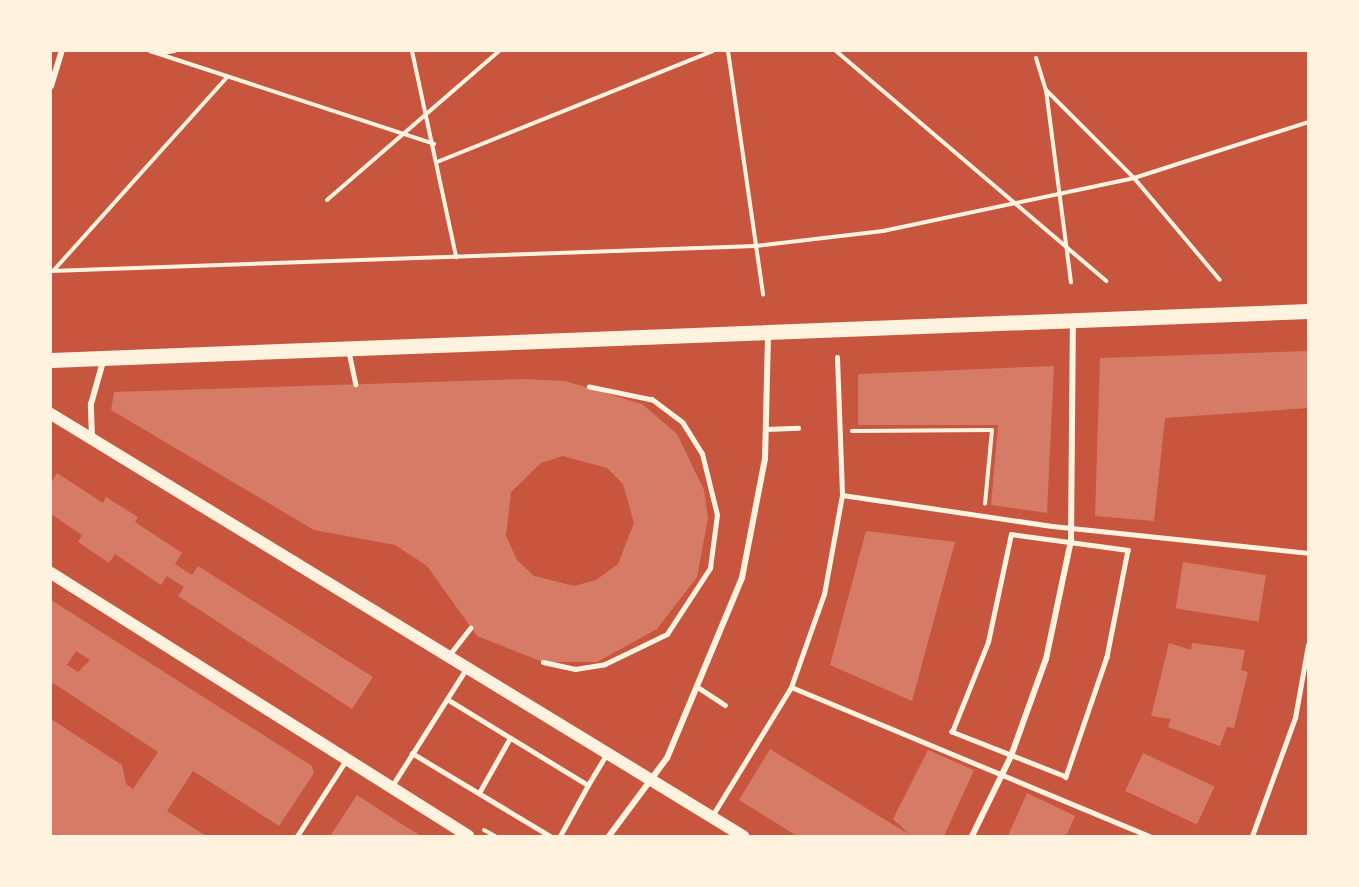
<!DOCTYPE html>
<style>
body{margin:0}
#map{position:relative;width:1359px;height:887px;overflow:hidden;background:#c8553d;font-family:"Space Grotesk",sans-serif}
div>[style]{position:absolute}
.building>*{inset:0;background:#d67c66;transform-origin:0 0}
.path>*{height:4px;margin:-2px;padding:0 2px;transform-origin:2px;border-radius:2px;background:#fff3e0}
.service>*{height:4.5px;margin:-2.25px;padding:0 2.25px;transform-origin:2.25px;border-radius:2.25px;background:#fff3e0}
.pedestrian>*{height:5px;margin:-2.5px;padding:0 2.5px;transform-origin:2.5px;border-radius:2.5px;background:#fff3e0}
.minor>*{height:6px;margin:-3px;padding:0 3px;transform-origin:3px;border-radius:3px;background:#fff3e0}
.secondary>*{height:12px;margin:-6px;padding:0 6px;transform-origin:6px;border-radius:6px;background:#fff3e0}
.primary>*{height:15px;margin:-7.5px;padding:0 7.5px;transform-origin:7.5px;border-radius:7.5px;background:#fff3e0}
span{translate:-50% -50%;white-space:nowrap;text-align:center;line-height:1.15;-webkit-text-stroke:4.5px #fff3e0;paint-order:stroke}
.frame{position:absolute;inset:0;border:52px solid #fff3e0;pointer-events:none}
</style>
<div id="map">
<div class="building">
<i style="clip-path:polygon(1308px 351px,1308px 408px,1165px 418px,1154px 521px,1095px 516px,1100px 358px)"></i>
<i style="clip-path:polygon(1054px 366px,1047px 513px,991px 505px,998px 425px,858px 425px,858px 374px)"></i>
<i style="clip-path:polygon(evenodd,522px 379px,565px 381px,642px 404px,677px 434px,704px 490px,708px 518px,697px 577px,657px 629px,597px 662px,543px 662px,477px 636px,427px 566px,395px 545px,314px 530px,111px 410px,114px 392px,522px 379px,563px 456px,607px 468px,623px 484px,634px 523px,618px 564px,596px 580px,574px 586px,534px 576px,517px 560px,506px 536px,511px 492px,541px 463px,563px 456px)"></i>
<i style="clip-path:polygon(57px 473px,103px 503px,106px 497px,138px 517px,135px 522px,182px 553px,175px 564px,192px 575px,198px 566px,373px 677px,352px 709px,178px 596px,184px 587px,167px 576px,161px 585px,115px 554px,109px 563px,78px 542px,82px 535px,51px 514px,51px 483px)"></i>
<i style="clip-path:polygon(866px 531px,955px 542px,912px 701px,830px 665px)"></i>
<i style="left:1183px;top:562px;width:84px;height:47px;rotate:9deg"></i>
<i style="clip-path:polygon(evenodd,51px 600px,312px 766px,314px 773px,279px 826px,193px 771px,167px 811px,206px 836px,51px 836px,51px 719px,122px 765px,126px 784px,133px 789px,158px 752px,53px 683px,51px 687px,51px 600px,76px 651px,90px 660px,78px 672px,67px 665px,76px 651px)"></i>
<i style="clip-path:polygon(1169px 643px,1191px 650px,1192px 643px,1245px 650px,1241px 670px,1248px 672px,1234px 728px,1227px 727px,1220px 746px,1168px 727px,1171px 719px,1151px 716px)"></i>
<i style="clip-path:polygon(770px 749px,910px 835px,893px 819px,928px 750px,974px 770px,944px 836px,797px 836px,739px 800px)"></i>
<i style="left:1143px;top:753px;width:79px;height:42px;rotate:25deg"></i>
<i style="clip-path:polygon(1027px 793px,1075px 816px,1066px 836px,1008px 836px)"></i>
<i style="clip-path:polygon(357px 795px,400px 823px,421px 836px,330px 836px)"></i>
</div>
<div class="path">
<i style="left:150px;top:51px;width:299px;rotate:18.1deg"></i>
<i style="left:412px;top:51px;width:211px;rotate:77.9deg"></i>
<i style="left:728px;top:51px;width:246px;rotate:81.8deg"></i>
<i style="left:836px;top:51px;width:355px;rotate:40.4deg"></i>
<i style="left:161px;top:53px;width:14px;rotate:-8deg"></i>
<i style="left:1036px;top:58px;width:34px;rotate:73deg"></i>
<i style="left:1046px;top:90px;width:124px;rotate:45deg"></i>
<i style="left:1134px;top:178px;width:133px;rotate:49.9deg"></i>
<i style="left:1046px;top:90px;width:194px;rotate:82.6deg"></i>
<i style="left:437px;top:162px;width:297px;rotate:-21.9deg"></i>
<i style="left:327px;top:200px;width:228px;rotate:-40.9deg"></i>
<i style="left:54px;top:270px;width:259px;rotate:-48.1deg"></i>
<i style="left:51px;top:271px;width:705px;rotate:-2.03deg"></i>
<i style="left:756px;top:246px;width:128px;rotate:-6.7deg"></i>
<i style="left:883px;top:231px;width:257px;rotate:-11.9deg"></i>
<i style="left:1134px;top:178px;width:183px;rotate:-17.8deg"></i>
<i style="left:852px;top:431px;width:140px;rotate:-0.4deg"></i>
<i style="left:992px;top:430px;width:74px;rotate:95.4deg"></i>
<i style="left:484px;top:830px;width:13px;rotate:29deg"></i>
</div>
<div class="service">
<i style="left:349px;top:352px;width:33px;rotate:78deg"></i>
<i style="left:766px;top:429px;width:32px;rotate:-2deg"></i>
<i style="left:1011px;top:534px;width:118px;rotate:7.8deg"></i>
<i style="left:1128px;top:550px;width:109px;rotate:101.1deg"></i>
<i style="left:1107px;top:657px;width:127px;rotate:108.9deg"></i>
<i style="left:1066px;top:777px;width:123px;rotate:-158.5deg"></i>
<i style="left:952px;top:732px;width:97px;rotate:-68.2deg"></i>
<i style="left:988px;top:642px;width:110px;rotate:-78deg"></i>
<i style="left:450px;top:654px;width:33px;rotate:-52deg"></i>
<i style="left:543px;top:662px;width:33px;rotate:12deg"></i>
<i style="left:575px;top:669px;width:30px;rotate:-9deg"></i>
<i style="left:605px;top:664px;width:69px;rotate:-25.8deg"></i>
<i style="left:667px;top:634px;width:79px;rotate:-56.9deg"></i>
<i style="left:710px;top:568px;width:53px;rotate:-82.5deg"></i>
<i style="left:717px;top:515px;width:63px;rotate:-103.8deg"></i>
<i style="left:702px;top:454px;width:36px;rotate:-122deg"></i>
<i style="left:683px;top:423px;width:39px;rotate:-143deg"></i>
<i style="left:652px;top:400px;width:64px;rotate:-168.3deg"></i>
<i style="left:699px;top:688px;width:31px;rotate:33deg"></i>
<i style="left:447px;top:699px;width:165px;rotate:31.4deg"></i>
<i style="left:588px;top:785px;width:35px;rotate:-59deg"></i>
<i style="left:412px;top:753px;width:161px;rotate:31deg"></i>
<i style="left:392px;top:786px;width:138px;rotate:-57.7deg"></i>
<i style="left:479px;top:793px;width:63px;rotate:-60.6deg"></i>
<i style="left:560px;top:836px;width:58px;rotate:-61.2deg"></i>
<i style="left:1252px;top:836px;width:126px;rotate:-70deg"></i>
<i style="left:1295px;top:718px;width:74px;rotate:-79.9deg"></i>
</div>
<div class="pedestrian">
<i style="left:837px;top:357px;width:138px;rotate:87.9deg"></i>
<i style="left:842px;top:495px;width:212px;rotate:8.4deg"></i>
<i style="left:1052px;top:526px;width:257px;rotate:6deg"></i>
<i style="left:791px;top:687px;width:99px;rotate:-70.5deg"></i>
<i style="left:824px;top:594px;width:101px;rotate:-79.7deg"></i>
<i style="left:712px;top:816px;width:151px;rotate:-58.5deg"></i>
<i style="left:791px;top:687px;width:388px;rotate:22.6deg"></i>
<i style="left:297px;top:836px;width:90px;rotate:-57.2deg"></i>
</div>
<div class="minor">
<i style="left:51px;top:86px;width:37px;rotate:-73deg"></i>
<i style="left:92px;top:438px;width:34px;rotate:-92deg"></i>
<i style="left:91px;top:404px;width:48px;rotate:-74.2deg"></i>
<i style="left:609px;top:836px;width:97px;rotate:-53.4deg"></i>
<i style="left:667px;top:758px;width:195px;rotate:-67.4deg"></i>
<i style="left:742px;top:578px;width:121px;rotate:-79.1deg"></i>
<i style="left:765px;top:459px;width:125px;rotate:-88.6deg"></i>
<i style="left:972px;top:836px;width:89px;rotate:-64deg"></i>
<i style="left:1011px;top:756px;width:103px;rotate:-70.2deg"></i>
<i style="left:1046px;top:659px;width:122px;rotate:-78.1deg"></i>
<i style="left:1071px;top:540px;width:219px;rotate:-89.5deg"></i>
</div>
<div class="secondary">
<i style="left:51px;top:414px;width:811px;rotate:31.38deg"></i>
<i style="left:51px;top:573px;width:493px;rotate:32.2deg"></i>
</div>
<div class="primary">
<i style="left:51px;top:360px;width:1258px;rotate:-2.23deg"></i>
</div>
<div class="frame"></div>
</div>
